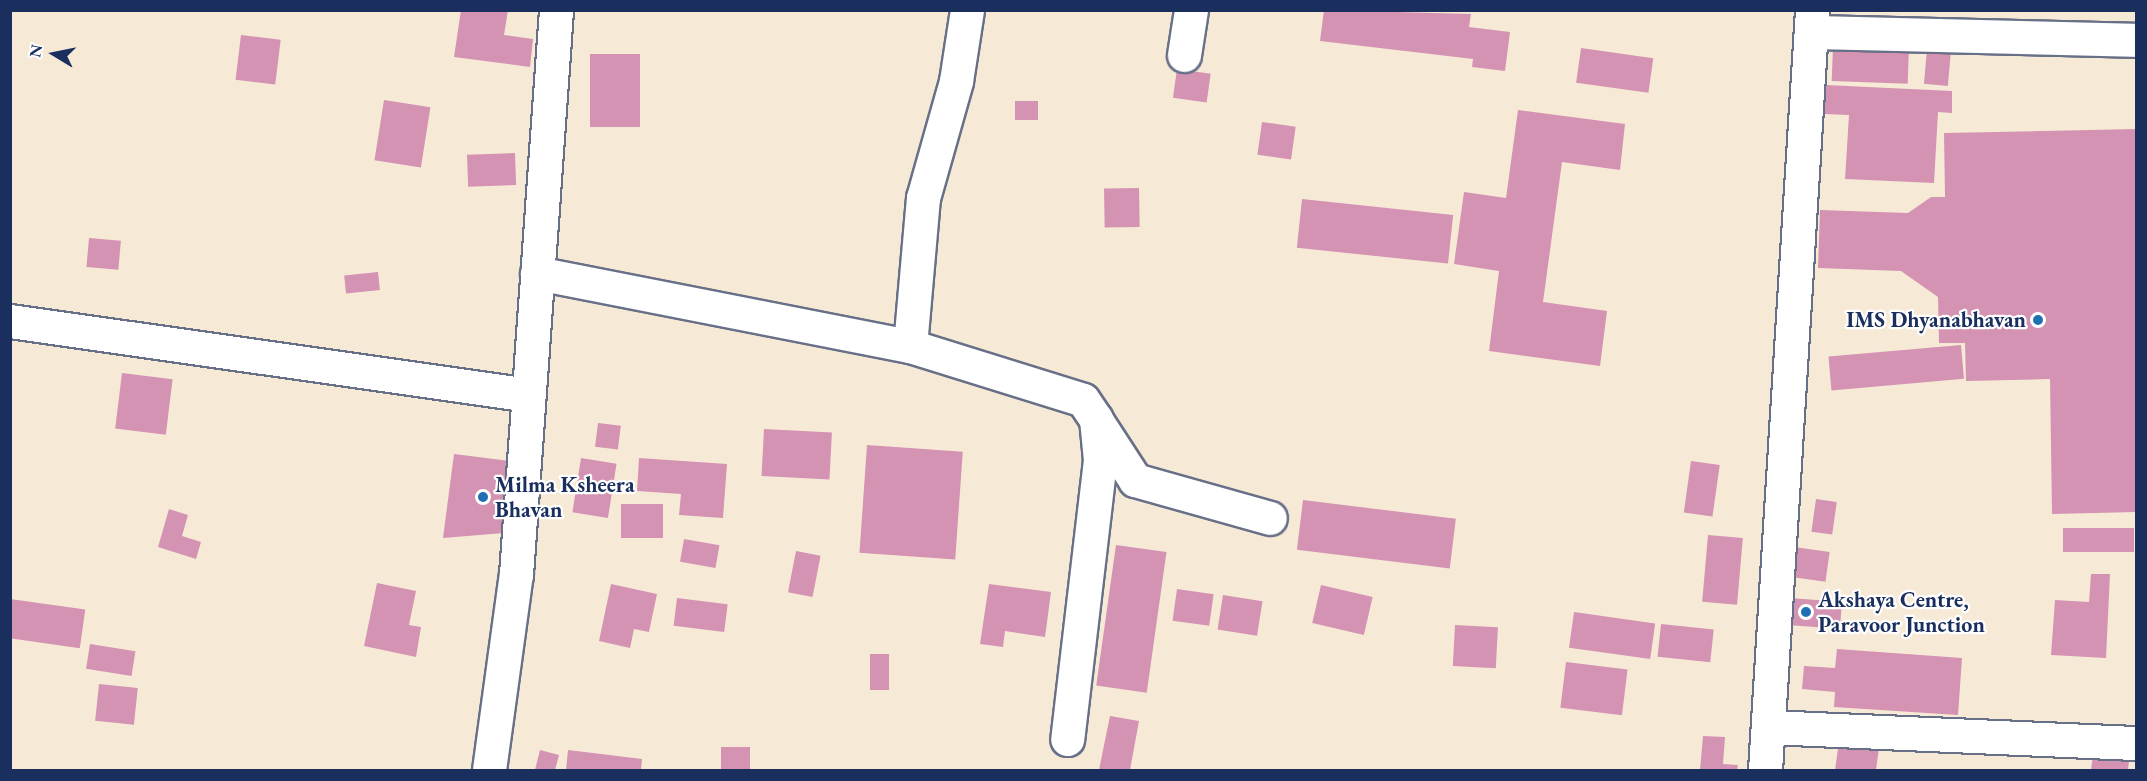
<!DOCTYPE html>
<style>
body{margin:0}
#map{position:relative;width:2147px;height:781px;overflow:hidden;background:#f6ead7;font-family:"EB Garamond",serif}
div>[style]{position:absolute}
.building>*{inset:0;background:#d493b2;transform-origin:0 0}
.roads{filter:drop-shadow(2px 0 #687088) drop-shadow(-2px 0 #687088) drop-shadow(0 2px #687088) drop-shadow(0 -2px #687088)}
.street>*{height:33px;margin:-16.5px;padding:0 16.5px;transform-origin:16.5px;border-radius:16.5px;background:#fff}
.secondary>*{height:33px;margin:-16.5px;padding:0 16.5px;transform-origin:16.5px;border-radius:16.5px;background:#fff}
.dots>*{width:16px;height:16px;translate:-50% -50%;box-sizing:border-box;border:3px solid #fff;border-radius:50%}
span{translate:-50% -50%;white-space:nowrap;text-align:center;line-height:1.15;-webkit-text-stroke:4.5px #fff;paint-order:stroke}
.poi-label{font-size:22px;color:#1b2f5e;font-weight:700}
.right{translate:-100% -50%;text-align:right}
.left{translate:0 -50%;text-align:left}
.frame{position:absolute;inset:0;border:12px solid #1b2f5e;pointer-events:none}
.north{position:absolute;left:24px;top:24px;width:60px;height:60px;-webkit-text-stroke:4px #fff;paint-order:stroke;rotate:280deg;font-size:16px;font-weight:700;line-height:24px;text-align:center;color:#1b2f5e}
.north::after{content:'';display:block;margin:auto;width:21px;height:27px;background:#1b2f5e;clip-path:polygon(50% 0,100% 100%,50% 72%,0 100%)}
</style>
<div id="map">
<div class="building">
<i style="clip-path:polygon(461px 10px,508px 10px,504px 35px,533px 39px,530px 67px,454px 57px)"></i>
<i style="clip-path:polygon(1324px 10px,1471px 14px,1469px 27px,1510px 32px,1505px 71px,1472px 67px,1473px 59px,1320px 41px)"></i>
<i style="left:241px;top:35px;width:40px;height:45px;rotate:7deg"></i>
<i style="left:1833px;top:45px;width:76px;height:36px;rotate:2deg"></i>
<i style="left:1581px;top:48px;width:73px;height:35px;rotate:8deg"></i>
<i style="left:1927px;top:49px;width:24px;height:35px;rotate:5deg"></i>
<i style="left:590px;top:54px;width:50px;height:73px"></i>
<i style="left:1177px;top:69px;width:34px;height:29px;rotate:8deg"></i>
<i style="clip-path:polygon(1826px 85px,1952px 91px,1952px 113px,1938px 112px,1934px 183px,1845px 179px,1849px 115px,1824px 114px)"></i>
<i style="left:384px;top:100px;width:47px;height:61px;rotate:9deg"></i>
<i style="left:1015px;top:101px;width:23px;height:19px"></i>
<i style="clip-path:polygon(1518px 110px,1625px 124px,1620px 170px,1562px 162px,1543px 302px,1607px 311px,1600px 366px,1489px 351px,1499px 271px,1454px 264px,1464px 192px,1506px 198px)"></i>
<i style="left:1262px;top:122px;width:34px;height:33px;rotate:8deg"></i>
<i style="clip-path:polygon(2136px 129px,2136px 512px,2052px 514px,2050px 379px,1966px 381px,1965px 343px,1939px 343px,1938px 297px,1901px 271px,1818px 268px,1820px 210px,1908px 213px,1931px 197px,1945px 197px,1944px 133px)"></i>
<i style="left:515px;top:153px;width:32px;height:48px;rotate:88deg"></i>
<i style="left:1139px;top:188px;width:39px;height:35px;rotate:89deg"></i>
<i style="left:1302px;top:199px;width:152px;height:49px;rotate:6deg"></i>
<i style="left:89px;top:238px;width:32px;height:29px;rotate:5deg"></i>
<i style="left:378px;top:272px;width:18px;height:34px;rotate:84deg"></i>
<i style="left:1961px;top:345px;width:34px;height:133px;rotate:85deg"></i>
<i style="left:122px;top:373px;width:51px;height:56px;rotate:7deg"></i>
<i style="left:598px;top:423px;width:23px;height:24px;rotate:7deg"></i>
<i style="left:764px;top:429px;width:68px;height:47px;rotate:3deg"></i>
<i style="left:867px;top:445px;width:96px;height:108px;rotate:4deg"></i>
<i style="clip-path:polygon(454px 454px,519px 462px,517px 532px,443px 538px)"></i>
<i style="left:581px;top:458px;width:36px;height:55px;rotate:9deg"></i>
<i style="clip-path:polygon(639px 458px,727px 464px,723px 518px,679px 515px,681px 494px,637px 491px)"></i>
<i style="left:1691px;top:461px;width:29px;height:52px;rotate:8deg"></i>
<i style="left:1816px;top:499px;width:21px;height:33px;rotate:8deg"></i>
<i style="left:1303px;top:500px;width:154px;height:50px;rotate:7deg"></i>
<i style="left:663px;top:504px;width:34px;height:42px;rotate:90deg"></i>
<i style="clip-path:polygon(169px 509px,188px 515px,182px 536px,201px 542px,196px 559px,158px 547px)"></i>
<i style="left:2134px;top:528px;width:24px;height:71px;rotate:90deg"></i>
<i style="left:1708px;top:535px;width:35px;height:67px;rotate:5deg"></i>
<i style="left:684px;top:539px;width:36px;height:23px;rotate:10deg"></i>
<i style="left:1116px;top:545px;width:51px;height:142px;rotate:8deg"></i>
<i style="left:1794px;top:547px;width:36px;height:30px;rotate:8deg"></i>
<i style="left:796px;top:551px;width:25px;height:42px;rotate:11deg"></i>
<i style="clip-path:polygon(2091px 574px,2110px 574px,2106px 658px,2051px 655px,2055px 600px,2089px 602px)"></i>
<i style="clip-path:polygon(377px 583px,416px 591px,409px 625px,421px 627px,416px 657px,364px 646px)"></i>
<i style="clip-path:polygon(611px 584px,657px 594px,649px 632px,634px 629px,630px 648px,599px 641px)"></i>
<i style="clip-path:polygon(989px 584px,1051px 592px,1045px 637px,1005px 631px,1003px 647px,980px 644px)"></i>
<i style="left:1321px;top:585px;width:53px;height:39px;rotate:13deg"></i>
<i style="left:1177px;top:589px;width:37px;height:32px;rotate:8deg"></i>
<i style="left:1223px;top:595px;width:40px;height:35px;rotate:9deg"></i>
<i style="left:677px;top:598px;width:51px;height:28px;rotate:7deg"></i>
<i style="left:1789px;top:598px;width:53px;height:27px;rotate:4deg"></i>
<i style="left:10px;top:599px;width:76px;height:39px;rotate:8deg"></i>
<i style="left:1574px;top:612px;width:82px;height:36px;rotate:8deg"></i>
<i style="left:1661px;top:624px;width:53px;height:33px;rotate:6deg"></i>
<i style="left:1455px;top:625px;width:43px;height:41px;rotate:3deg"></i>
<i style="left:90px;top:644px;width:46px;height:25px;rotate:9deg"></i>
<i style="clip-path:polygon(1837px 649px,1962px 658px,1958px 715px,1834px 707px,1835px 692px,1802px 689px,1804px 666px,1835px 668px)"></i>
<i style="left:870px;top:654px;width:19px;height:36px"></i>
<i style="left:1566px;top:662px;width:62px;height:46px;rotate:7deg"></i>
<i style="left:99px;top:684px;width:39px;height:37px;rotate:6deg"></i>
<i style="clip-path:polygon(1110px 716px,1139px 721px,1130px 770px,1099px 770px)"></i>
<i style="clip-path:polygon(1703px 736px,1725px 737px,1723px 764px,1738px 765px,1737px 770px,1700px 770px)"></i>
<i style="clip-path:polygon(1839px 742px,1879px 748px,1876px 770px,1835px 770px)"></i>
<i style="left:721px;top:747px;width:29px;height:23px"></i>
<i style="clip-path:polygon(2094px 747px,2130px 752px,2128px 770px,2091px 770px)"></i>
<i style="clip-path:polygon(540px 750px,559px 755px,555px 770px,535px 770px)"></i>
<i style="clip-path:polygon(568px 750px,642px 759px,641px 770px,566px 770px)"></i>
</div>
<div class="roads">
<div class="street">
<i style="left:1811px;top:32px;width:325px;rotate:1.4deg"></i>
<i style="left:1184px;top:55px;width:46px;rotate:-81.2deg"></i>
<i style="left:537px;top:273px;width:380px;rotate:11.1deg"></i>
<i style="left:910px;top:346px;width:181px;rotate:17.3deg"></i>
<i style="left:1083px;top:400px;width:23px;rotate:56deg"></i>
<i style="left:1096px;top:419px;width:41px;rotate:84.4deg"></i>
<i style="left:1100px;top:460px;width:281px;rotate:96.7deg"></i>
<i style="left:10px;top:321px;width:524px;rotate:8.11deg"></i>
<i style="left:910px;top:346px;width:149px;rotate:-85deg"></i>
<i style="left:923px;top:198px;width:122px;rotate:-74.2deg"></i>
<i style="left:956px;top:81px;width:72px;rotate:-81.2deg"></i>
<i style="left:1098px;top:423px;width:68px;rotate:57deg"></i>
<i style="left:1135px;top:480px;width:140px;rotate:15.7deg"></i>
<i style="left:1768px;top:727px;width:368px;rotate:2.5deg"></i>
</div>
<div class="secondary">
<i style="left:489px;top:770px;width:198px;rotate:-82.2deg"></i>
<i style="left:516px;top:574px;width:565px;rotate:-85.94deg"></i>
<i style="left:1765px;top:770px;width:761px;rotate:-86.46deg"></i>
</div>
</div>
<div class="dots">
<i style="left:2038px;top:320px;background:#1f6fb2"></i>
<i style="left:483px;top:497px;background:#1f6fb2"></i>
<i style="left:1806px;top:612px;background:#1f6fb2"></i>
</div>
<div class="poi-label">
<span class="right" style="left:2026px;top:320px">IMS Dhyanabhavan</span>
<span class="left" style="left:495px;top:497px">Milma Ksheera<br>Bhavan</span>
<span class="left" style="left:1818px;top:612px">Akshaya Centre,<br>Paravoor Junction</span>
</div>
<div class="frame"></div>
<div class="north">N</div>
</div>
